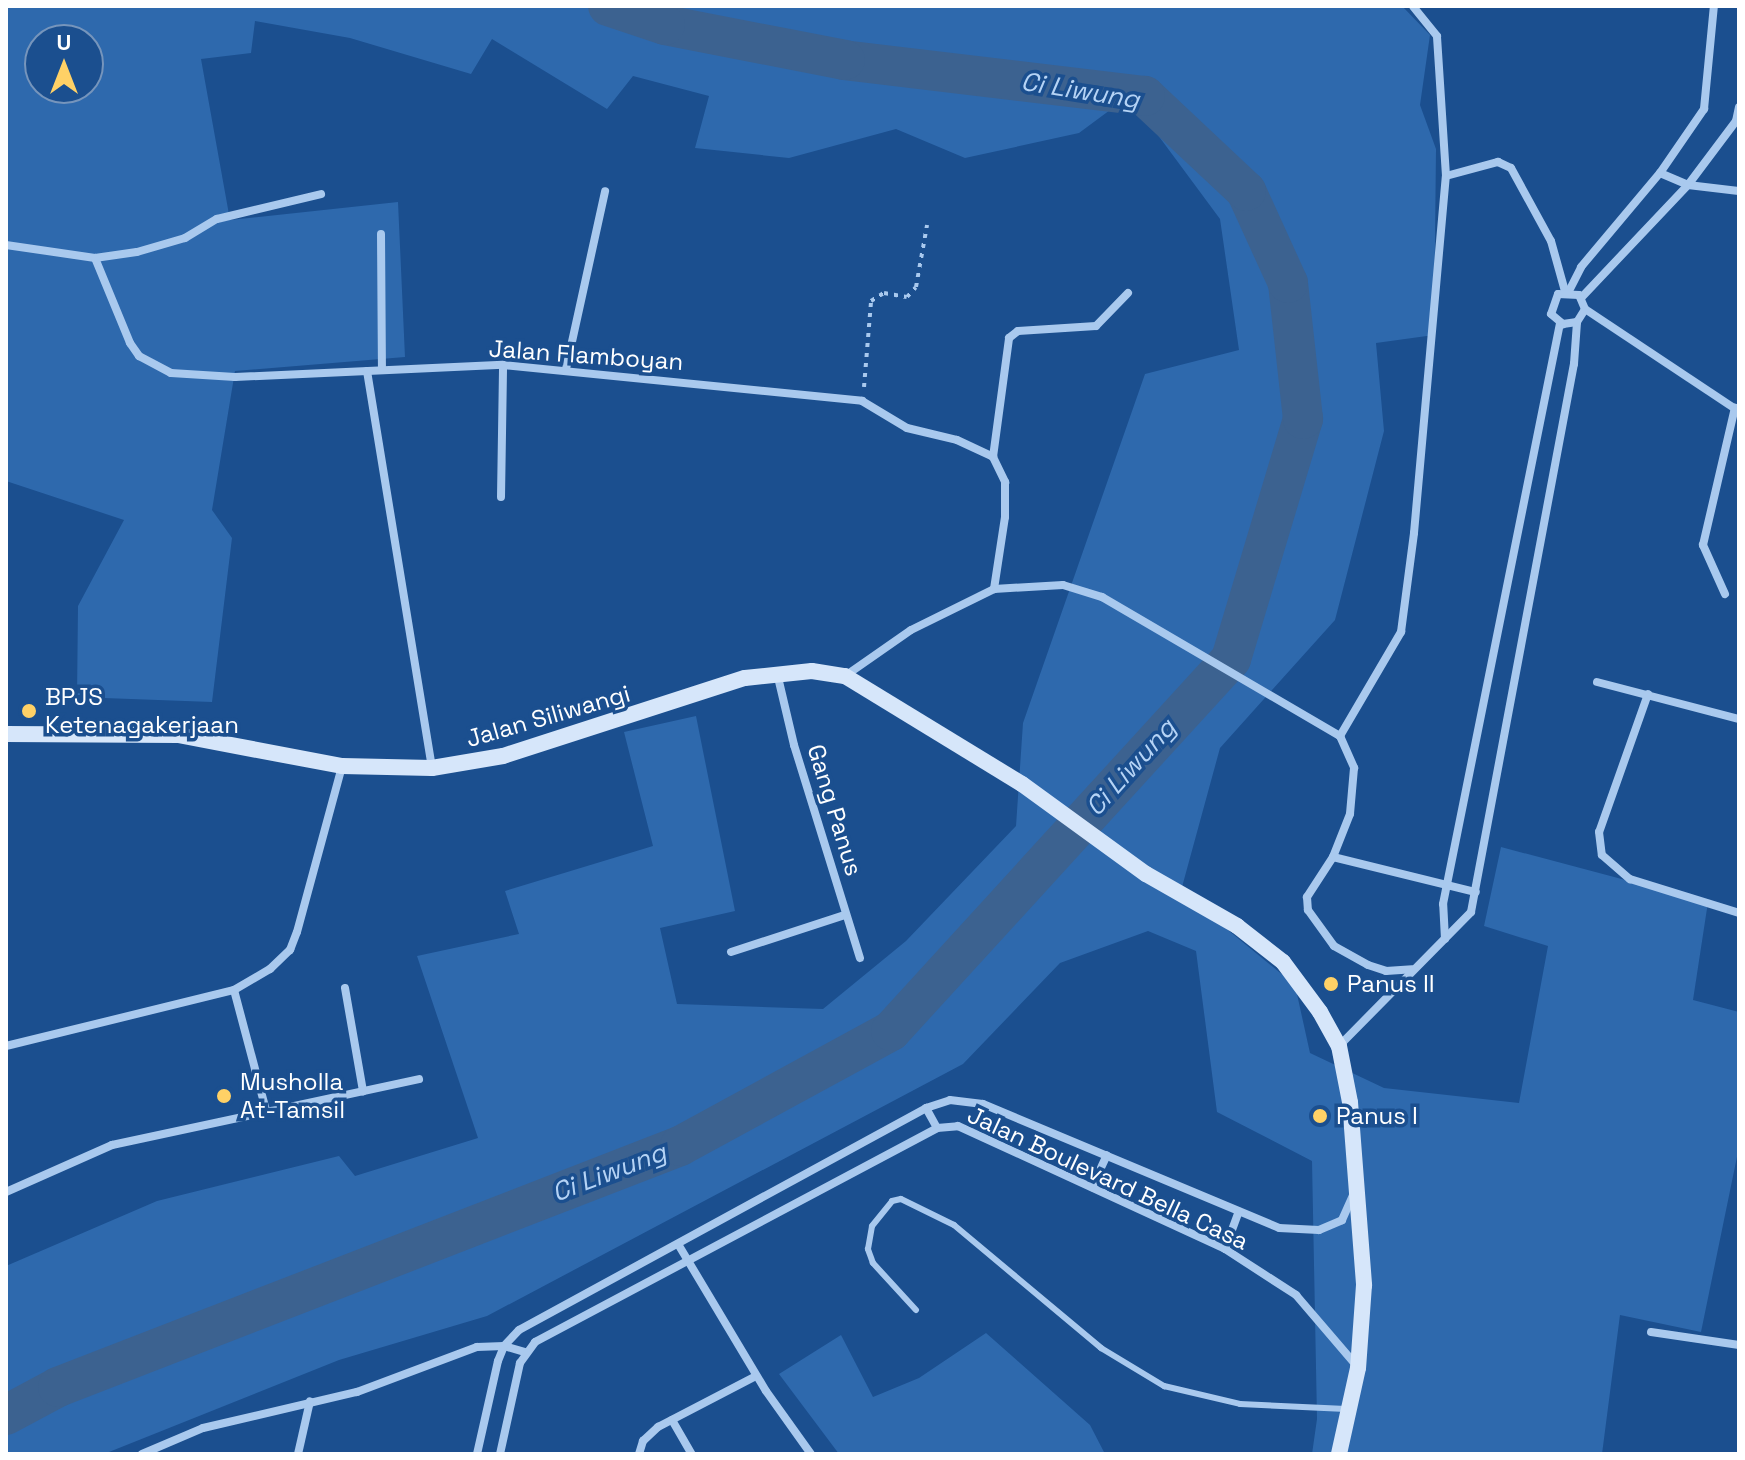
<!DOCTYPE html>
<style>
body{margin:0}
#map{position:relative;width:1745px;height:1460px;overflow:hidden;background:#1b4f8f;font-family:"Space Grotesk",sans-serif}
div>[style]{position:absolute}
.green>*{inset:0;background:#2e69ad}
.river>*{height:40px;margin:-20px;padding:0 20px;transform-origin:20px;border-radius:20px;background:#3c6290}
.path>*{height:4px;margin-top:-2px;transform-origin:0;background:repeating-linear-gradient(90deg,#a9c9ee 0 4px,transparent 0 10px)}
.service>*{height:6px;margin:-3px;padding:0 3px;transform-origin:3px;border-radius:3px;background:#a9c9ee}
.minor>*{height:8px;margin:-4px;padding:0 4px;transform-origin:4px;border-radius:4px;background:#a9c9ee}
.secondary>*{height:16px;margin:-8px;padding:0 8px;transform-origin:8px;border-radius:8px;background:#d6e6fa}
.dots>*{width:22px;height:22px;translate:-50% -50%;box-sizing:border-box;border:4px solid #1b4f8f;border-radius:50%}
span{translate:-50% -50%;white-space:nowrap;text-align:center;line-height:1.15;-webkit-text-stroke:7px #1b4f8f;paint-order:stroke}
.street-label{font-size:24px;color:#fff}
.poi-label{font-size:24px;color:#fff}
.left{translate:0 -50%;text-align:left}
.water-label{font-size:26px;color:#b5d3f5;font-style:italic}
.frame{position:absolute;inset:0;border:8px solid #fff;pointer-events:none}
.north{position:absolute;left:24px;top:24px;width:80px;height:80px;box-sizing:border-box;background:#1b4f8f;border:2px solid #7695bc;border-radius:50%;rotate:0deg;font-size:22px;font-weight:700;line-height:32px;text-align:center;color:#fff}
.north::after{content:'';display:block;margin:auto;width:28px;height:36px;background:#ffd166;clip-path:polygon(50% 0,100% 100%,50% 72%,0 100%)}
</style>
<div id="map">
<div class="green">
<i style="clip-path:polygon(evenodd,6px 6px,1402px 6px,1430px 35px,1420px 105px,1436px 149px,1434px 335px,1376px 343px,1384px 431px,1335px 620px,1220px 748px,1179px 898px,1217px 921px,1295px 985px,1310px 1053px,1384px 1088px,1519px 1103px,1548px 946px,1484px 926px,1501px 847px,1708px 902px,1693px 1000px,1739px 1012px,1739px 1147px,1701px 1332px,1620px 1315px,1602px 1454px,1312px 1454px,1317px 1419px,1312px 1161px,1217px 1112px,1196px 951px,1148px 931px,1060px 963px,963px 1064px,487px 1316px,339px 1360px,104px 1454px,6px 1454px,6px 1266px,157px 1201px,339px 1156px,355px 1176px,478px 1138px,417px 956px,519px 934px,505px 891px,653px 846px,624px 732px,696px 716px,735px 911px,660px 928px,677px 1004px,823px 1009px,906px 941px,1016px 826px,1023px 723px,1145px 374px,1239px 350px,1220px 219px,1129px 96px,1079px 133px,965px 158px,896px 129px,789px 158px,695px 148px,709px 96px,633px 76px,607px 109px,492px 39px,471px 74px,350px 38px,255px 21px,251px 53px,201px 59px,230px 220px,398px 202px,405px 357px,235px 371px,212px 510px,232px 538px,212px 702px,77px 697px,78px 606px,124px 520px,6px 481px,6px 6px,40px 40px,88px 40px,88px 88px,40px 88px,40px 40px)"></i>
<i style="clip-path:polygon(986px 1333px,1090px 1425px,1105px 1454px,839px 1454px,779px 1374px,841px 1335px,873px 1397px,919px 1378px)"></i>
</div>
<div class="river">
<i style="left:6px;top:1415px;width:59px;rotate:-28.3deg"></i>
<i style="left:58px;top:1387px;width:667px;rotate:-21.18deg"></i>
<i style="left:680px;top:1146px;width:240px;rotate:-28.6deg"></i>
<i style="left:891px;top:1031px;width:504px;rotate:-47.57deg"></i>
<i style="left:1231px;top:659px;width:251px;rotate:-73.3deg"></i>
<i style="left:1303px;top:419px;width:137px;rotate:-96.3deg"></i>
<i style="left:1288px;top:283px;width:101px;rotate:-114.5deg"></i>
<i style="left:1246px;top:191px;width:139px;rotate:-136.8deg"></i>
<i style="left:1145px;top:96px;width:302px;rotate:-173.2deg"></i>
<i style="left:845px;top:60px;width:183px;rotate:-169deg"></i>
<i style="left:665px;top:25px;width:60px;rotate:-161.6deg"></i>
</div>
<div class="path">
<i style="left:864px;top:387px;width:86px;rotate:-85.3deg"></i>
<i style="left:871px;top:301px;width:15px;rotate:-32deg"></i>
<i style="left:884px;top:293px;width:23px;rotate:10deg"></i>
<i style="left:907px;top:297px;width:13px;rotate:-48deg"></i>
<i style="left:916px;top:287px;width:63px;rotate:-79.9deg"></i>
</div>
<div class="service">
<i style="left:916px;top:1310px;width:64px;rotate:-132.5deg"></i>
<i style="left:873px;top:1263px;width:15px;rotate:-110deg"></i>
<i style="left:868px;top:1249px;width:23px;rotate:-80deg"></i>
<i style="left:872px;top:1226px;width:32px;rotate:-51deg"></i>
<i style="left:892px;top:1201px;width:9px;rotate:-13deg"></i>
<i style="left:901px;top:1199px;width:59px;rotate:26.1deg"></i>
<i style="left:954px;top:1225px;width:192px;rotate:39.9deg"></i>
<i style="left:1101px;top:1348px;width:74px;rotate:31.1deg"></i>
<i style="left:1164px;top:1386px;width:78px;rotate:13.3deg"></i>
<i style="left:1240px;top:1404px;width:106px;rotate:2.7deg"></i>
</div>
<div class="minor">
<i style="left:1660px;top:173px;width:30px;rotate:23deg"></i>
<i style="left:1688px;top:185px;width:51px;rotate:6.7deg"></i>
<i style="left:1446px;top:176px;width:54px;rotate:-15.1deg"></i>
<i style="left:1498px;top:162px;width:14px;rotate:25deg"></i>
<i style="left:1511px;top:168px;width:83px;rotate:61.3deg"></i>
<i style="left:1551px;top:241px;width:52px;rotate:74.4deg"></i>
<i style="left:381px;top:234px;width:136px;rotate:89.6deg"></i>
<i style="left:6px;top:245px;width:90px;rotate:8.3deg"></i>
<i style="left:95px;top:258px;width:42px;rotate:-8.1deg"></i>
<i style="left:137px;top:252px;width:50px;rotate:-16.3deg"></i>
<i style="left:185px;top:238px;width:37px;rotate:-31deg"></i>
<i style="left:217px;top:219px;width:107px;rotate:-13.5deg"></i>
<i style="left:95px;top:258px;width:92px;rotate:67.6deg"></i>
<i style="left:130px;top:343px;width:16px;rotate:55deg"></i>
<i style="left:139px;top:356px;width:36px;rotate:28deg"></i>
<i style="left:171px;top:373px;width:64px;rotate:3.6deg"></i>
<i style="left:235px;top:377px;width:268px;rotate:-2.6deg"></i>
<i style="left:503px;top:365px;width:361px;rotate:5.7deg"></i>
<i style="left:862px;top:401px;width:52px;rotate:31deg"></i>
<i style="left:907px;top:428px;width:51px;rotate:13.5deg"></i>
<i style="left:957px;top:440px;width:40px;rotate:25deg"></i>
<i style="left:993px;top:457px;width:28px;rotate:64deg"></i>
<i style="left:1005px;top:482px;width:35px;rotate:90deg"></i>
<i style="left:1005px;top:517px;width:73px;rotate:98.7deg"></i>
<i style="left:1569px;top:291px;width:27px;rotate:-63deg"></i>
<i style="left:1581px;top:267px;width:123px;rotate:-50deg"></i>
<i style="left:1660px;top:173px;width:78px;rotate:-55.5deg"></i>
<i style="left:1704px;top:109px;width:103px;rotate:-84.5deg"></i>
<i style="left:1581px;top:298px;width:156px;rotate:-46.6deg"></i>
<i style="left:1688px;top:185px;width:80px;rotate:-53.1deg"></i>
<i style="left:1736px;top:121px;width:14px;rotate:-78deg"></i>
<i style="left:1585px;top:309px;width:182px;rotate:33.6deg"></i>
<i style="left:566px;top:369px;width:182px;rotate:-77.6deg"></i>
<i style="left:367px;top:371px;width:402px;rotate:80.7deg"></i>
<i style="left:993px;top:457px;width:120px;rotate:-82.3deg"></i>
<i style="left:1009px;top:338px;width:11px;rotate:-38deg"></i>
<i style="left:1018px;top:331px;width:78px;rotate:-3.7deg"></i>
<i style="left:1096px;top:326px;width:46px;rotate:-45.9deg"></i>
<i style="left:501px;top:497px;width:132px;rotate:-89.1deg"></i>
<i style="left:1725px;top:594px;width:54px;rotate:-114.2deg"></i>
<i style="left:1703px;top:545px;width:141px;rotate:-76.9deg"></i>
<i style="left:777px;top:673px;width:74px;rotate:76.7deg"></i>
<i style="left:794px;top:745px;width:223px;rotate:72.8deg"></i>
<i style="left:845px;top:676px;width:80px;rotate:-34.9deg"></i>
<i style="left:911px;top:630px;width:93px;rotate:-26.3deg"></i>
<i style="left:994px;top:589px;width:69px;rotate:-3.3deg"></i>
<i style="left:1063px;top:585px;width:41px;rotate:17.1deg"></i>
<i style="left:1102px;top:597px;width:276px;rotate:30.3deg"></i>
<i style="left:1340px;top:736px;width:35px;rotate:66deg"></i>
<i style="left:1354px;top:768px;width:46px;rotate:95deg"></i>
<i style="left:1350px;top:814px;width:46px;rotate:111.6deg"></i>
<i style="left:1333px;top:857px;width:48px;rotate:123deg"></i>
<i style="left:1307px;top:897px;width:13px;rotate:86deg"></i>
<i style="left:1308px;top:910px;width:44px;rotate:54.2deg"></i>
<i style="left:1334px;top:946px;width:39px;rotate:29deg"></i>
<i style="left:1368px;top:965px;width:19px;rotate:18deg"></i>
<i style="left:1386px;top:971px;width:26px;rotate:-4deg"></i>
<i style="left:1597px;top:682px;width:147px;rotate:14.6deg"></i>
<i style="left:1648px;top:694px;width:146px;rotate:109.5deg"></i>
<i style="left:1599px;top:832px;width:23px;rotate:83deg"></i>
<i style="left:1602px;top:855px;width:37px;rotate:41deg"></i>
<i style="left:1630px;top:879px;width:114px;rotate:17.3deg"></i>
<i style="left:1340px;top:736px;width:121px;rotate:-59.6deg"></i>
<i style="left:1401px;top:632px;width:100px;rotate:-82.5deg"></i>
<i style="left:1414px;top:533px;width:358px;rotate:-84.9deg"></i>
<i style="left:1446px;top:176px;width:140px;rotate:-93.7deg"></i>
<i style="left:1437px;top:36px;width:38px;rotate:-129deg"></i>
<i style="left:1333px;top:857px;width:147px;rotate:13.8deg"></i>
<i style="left:1445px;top:939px;width:35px;rotate:-93deg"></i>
<i style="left:1443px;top:904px;width:593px;rotate:-78.61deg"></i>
<i style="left:731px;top:952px;width:120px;rotate:-18deg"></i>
<i style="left:345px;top:988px;width:105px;rotate:80.1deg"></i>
<i style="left:234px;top:990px;width:124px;rotate:75.1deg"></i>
<i style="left:6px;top:1046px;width:235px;rotate:-13.8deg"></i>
<i style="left:234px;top:990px;width:42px;rotate:-30.3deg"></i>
<i style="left:270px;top:969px;width:28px;rotate:-44deg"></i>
<i style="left:290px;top:950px;width:19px;rotate:-69deg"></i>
<i style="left:297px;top:932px;width:172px;rotate:-74.8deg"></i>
<i style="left:1339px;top:1046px;width:188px;rotate:-45.4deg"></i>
<i style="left:1471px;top:912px;width:558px;rotate:-79.36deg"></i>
<i style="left:1574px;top:364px;width:42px;rotate:-85.9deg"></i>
<i style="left:1577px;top:322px;width:15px;rotate:-58deg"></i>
<i style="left:1585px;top:309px;width:15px;rotate:-113deg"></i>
<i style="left:1579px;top:295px;width:21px;rotate:-177deg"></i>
<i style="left:1558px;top:294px;width:21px;rotate:109deg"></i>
<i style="left:1551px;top:314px;width:16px;rotate:40deg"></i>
<i style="left:1563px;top:324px;width:14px;rotate:-8deg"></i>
<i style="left:926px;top:1108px;width:23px;rotate:61deg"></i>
<i style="left:1092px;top:1187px;width:35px;rotate:-65deg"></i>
<i style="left:6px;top:1192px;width:116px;rotate:-23.9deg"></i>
<i style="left:112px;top:1145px;width:314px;rotate:-12.1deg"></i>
<i style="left:678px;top:1244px;width:171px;rotate:59.1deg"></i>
<i style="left:766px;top:1391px;width:77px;rotate:54.5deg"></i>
<i style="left:1225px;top:1249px;width:40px;rotate:-69.8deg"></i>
<i style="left:1651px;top:1332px;width:89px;rotate:8.4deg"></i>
<i style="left:672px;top:1420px;width:39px;rotate:60deg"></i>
<i style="left:142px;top:1454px;width:66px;rotate:-23.1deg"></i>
<i style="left:203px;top:1428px;width:158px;rotate:-13.2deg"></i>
<i style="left:357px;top:1392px;width:128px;rotate:-20.6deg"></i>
<i style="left:477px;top:1347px;width:27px;rotate:-2deg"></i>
<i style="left:504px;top:1346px;width:22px;rotate:16deg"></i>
<i style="left:298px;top:1454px;width:54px;rotate:-77.2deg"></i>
<i style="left:477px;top:1454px;width:95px;rotate:-77.3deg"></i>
<i style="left:498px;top:1361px;width:16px;rotate:-68deg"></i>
<i style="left:504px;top:1346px;width:22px;rotate:-47deg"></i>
<i style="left:519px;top:1330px;width:464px;rotate:-28.6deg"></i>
<i style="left:926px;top:1108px;width:25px;rotate:-18deg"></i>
<i style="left:950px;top:1100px;width:33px;rotate:7deg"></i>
<i style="left:983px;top:1104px;width:321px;rotate:22.7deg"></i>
<i style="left:1279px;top:1228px;width:40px;rotate:2.9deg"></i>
<i style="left:1319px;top:1230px;width:25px;rotate:-23deg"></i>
<i style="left:1342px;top:1220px;width:30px;rotate:-66deg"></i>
<i style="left:500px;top:1454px;width:93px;rotate:-77.6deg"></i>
<i style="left:520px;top:1363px;width:26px;rotate:-54deg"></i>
<i style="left:535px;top:1342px;width:455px;rotate:-28deg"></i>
<i style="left:937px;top:1128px;width:21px;rotate:-5deg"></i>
<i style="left:958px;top:1126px;width:294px;rotate:24.7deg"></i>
<i style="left:1225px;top:1249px;width:85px;rotate:32.9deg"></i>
<i style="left:1296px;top:1295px;width:92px;rotate:49.4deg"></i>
<i style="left:639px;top:1454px;width:14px;rotate:-73deg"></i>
<i style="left:643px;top:1441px;width:21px;rotate:-43deg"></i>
<i style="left:658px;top:1427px;width:110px;rotate:-27.5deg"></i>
</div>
<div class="secondary">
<i style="left:6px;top:734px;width:172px;rotate:0.3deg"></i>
<i style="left:178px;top:735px;width:167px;rotate:10.7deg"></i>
<i style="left:342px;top:766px;width:90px;rotate:1.3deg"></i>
<i style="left:432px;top:768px;width:72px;rotate:-9.6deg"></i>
<i style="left:503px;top:756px;width:254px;rotate:-17.9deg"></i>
<i style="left:745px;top:678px;width:67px;rotate:-6deg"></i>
<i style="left:812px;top:671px;width:33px;rotate:9deg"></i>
<i style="left:845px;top:676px;width:207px;rotate:31.4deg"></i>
<i style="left:1022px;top:784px;width:153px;rotate:36deg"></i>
<i style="left:1146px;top:874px;width:105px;rotate:29.7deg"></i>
<i style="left:1237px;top:926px;width:58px;rotate:38deg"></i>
<i style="left:1283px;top:962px;width:62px;rotate:53.5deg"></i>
<i style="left:1320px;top:1012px;width:39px;rotate:61deg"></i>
<i style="left:1339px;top:1046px;width:57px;rotate:78.9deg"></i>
<i style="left:1350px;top:1102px;width:184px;rotate:85.6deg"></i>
<i style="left:1364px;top:1285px;width:83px;rotate:94.1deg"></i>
<i style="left:1358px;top:1368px;width:88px;rotate:102.5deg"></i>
</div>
<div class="dots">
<i style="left:29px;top:711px;background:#ffd166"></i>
<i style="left:1331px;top:984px;background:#ffd166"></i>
<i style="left:224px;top:1096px;background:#ffd166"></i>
<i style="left:1320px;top:1116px;background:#ffd166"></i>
</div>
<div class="street-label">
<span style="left:586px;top:355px;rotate:4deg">Jalan Flamboyan</span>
<span style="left:548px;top:716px;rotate:-16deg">Jalan Siliwangi</span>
<span style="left:835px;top:810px;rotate:73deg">Gang Panus</span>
<span style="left:1108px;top:1178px;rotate:25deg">Jalan Boulevard Bella Casa</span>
</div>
<div class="poi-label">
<span class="left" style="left:45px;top:711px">BPJS<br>Ketenagakerjaan</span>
<span class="left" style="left:1347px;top:984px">Panus II</span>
<span class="left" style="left:240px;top:1096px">Musholla<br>At-Tamsil</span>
<span class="left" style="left:1336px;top:1116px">Panus I</span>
</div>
<div class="water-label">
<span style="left:1080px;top:91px;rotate:9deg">Ci Liwung</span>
<span style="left:1131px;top:768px;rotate:-48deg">Ci Liwung</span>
<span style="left:609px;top:1173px;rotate:-21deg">Ci Liwung</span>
</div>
<div class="frame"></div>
<div class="north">U</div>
</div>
